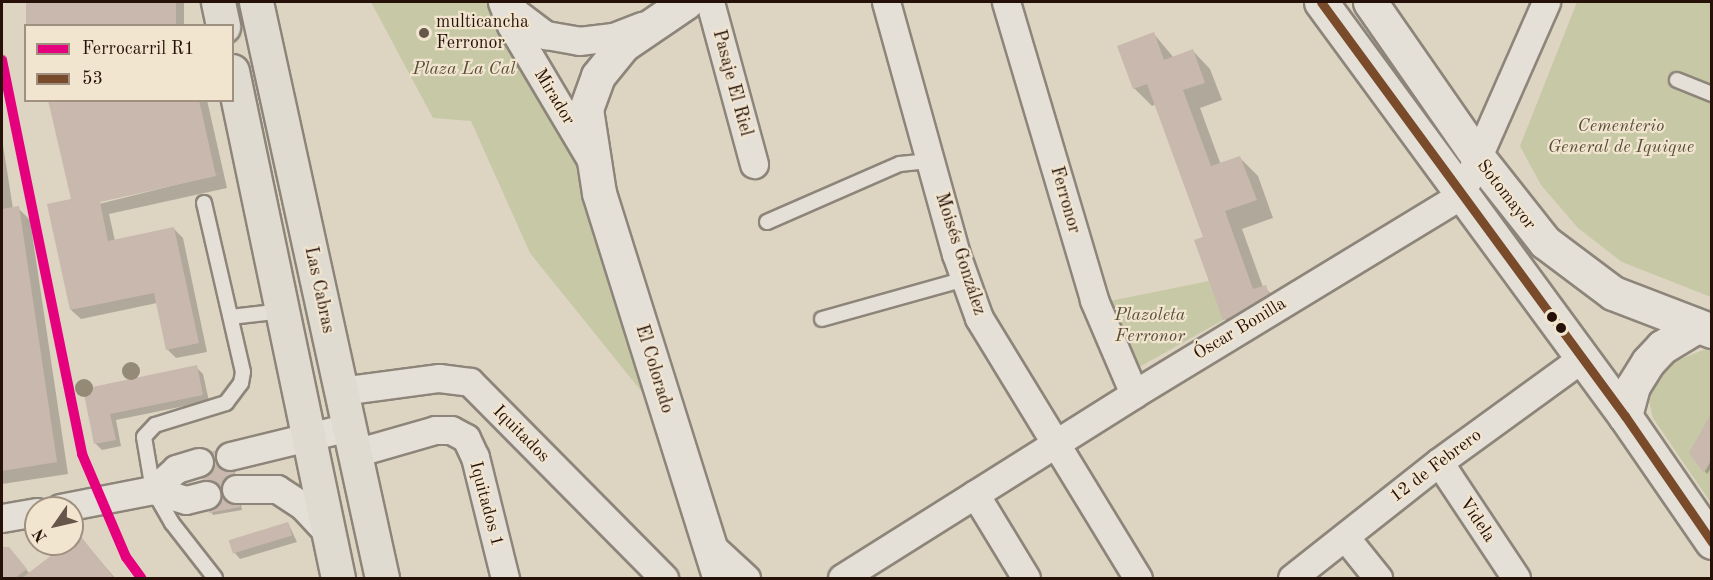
<!DOCTYPE html>
<meta charset="utf-8">
<style>
body{margin:0}
#map{position:relative;width:1713px;height:580px;overflow:hidden;background:#ddd4c2;font-family:"Old Standard TT",serif}
div>[style]{position:absolute}
.green>*{inset:0;background:#c6c8a6}
.shadow>*{inset:0;background:#0003;transform-origin:0 0}
.building>*{inset:0;background:#c8b8ad;transform-origin:0 0}
.roads{filter:drop-shadow(2px 0 #8d857a) drop-shadow(-2px 0 #8d857a) drop-shadow(0 2px #8d857a) drop-shadow(0 -2px #8d857a)}
.lane>*{height:14px;margin:-7px;padding:0 7px;transform-origin:7px;border-radius:7px;background:#e5e0d7}
.street>*{height:27px;margin:-13.5px;padding:0 13.5px;transform-origin:13.5px;border-radius:13.5px;background:#e5e0d7}
.secondary>*{height:33px;margin:-16.5px;padding:0 16.5px;transform-origin:16.5px;border-radius:16.5px;background:#e5e0d7}
.primary>*{height:33px;margin:-16.5px;padding:0 16.5px;transform-origin:16.5px;border-radius:16.5px;background:#e0dbd0}
.bus-1>*{height:9px;margin:-4.5px;padding:0 4.5px;transform-origin:4.5px;border-radius:4.5px;background:#7a4b2a}
.rail-1>*{height:10px;margin:-5px;padding:0 5px;transform-origin:5px;border-radius:5px;background:#e5007d}
.trees>*{width:18px;height:18px;margin:-9px;border-radius:50%;background:#948a76}
.dots>*{width:16px;height:16px;translate:-50% -50%;box-sizing:border-box;border:3px solid #f1e5d0;border-radius:50%}
span{translate:-50% -50%;white-space:nowrap;text-align:center;line-height:1.15;-webkit-text-stroke:4.5px #f1e5d0;paint-order:stroke}
.poi-label{font-size:18px;color:#261108}
.left{translate:0 -50%;text-align:left}
.park-label{font-size:18px;color:#584e38;font-style:italic}
.street-label{font-size:18px;color:#261108}
.frame{position:absolute;inset:0;border:3px solid #261108;pointer-events:none}
.legend{position:absolute;left:24px;top:24px;width:210px;height:78px;box-sizing:border-box;background:#f1e5d0;border:2px solid #a09080;margin:0;padding:8px 10px;list-style:none;font-size:18px;color:#261108}
.legend li{display:flex;align-items:center;gap:12px;height:30px}
.legend b{width:30px;border:2px solid #a09080}
.north{position:absolute;left:24px;top:496px;width:60px;height:60px;box-sizing:border-box;background:#f1e5d0;border:2px solid #a09080;border-radius:50%;rotate:236deg;font-size:16px;font-weight:700;line-height:24px;text-align:center;color:#261108}
.north::after{content:'';display:block;margin:auto;width:21px;height:27px;background:#665549;clip-path:polygon(50% 0,100% 100%,50% 72%,0 100%)}
</style>
<div id="map">
<div class="green">
<i style="clip-path:polygon(371px 2px,490px 2px,583px 165px,642px 392px,530px 253px,471px 121px,433px 118px)"></i>
<i style="clip-path:polygon(1577px 2px,1711px 2px,1711px 297px,1622px 262px,1578px 228px,1541px 185px,1520px 146px)"></i>
<i style="clip-path:polygon(1214px 280px,1232px 315px,1134px 370px,1105px 302px)"></i>
<i style="clip-path:polygon(1711px 347px,1711px 503px,1653px 418px,1649px 401px,1655px 378px,1668px 364px)"></i>
</div>
<div class="shadow">
<i style="left:27px;top:2px;width:157px;height:25px"></i>
<i style="clip-path:polygon(1154px 34px,1174px 58px,1193px 51px,1210px 69px,1222px 100px,1200px 108px,1221px 165px,1240px 158px,1258px 176px,1273px 218px,1242px 229px,1263px 287px,1284px 304px,1289px 320px,1242px 337px,1225px 319px,1205px 237px,1156px 104px,1152px 106px,1134px 88px)"></i>
<i style="clip-path:polygon(evenodd,50px 100px,207px 100px,227px 188px,109px 214px,115px 241px,174px 229px,183px 238px,207px 352px,176px 358px,167px 349px,157px 303px,81px 319px,71px 310px,74px 204px,50px 100px,223px 173px,99px 204px,97px 201px,223px 173px)"></i>
<i style="clip-path:polygon(2px 138px,13px 209px,18px 208px,30px 220px,68px 474px,2px 484px)"></i>
<i style="clip-path:polygon(196px 367px,203px 374px,209px 401px,116px 420px,121px 446px,102px 450px,95px 443px,84px 390px)"></i>
<i style="clip-path:polygon(1712px 416px,1712px 467px,1707px 474px,1691px 453px)"></i>
<i style="clip-path:polygon(231px 452px,242px 510px,213px 515px,211px 512px)"></i>
<i style="clip-path:polygon(288px 523px,297px 542px,240px 559px,234px 552px)"></i>
<i style="clip-path:polygon(79px 536px,115px 578px,2px 578px,2px 549px,8px 548px,30px 574px)"></i>
</div>
<div class="building">
<i style="left:26px;top:2px;width:150px;height:25px"></i>
<i style="clip-path:polygon(1154px 32px,1164px 60px,1193px 49px,1205px 83px,1183px 90px,1211px 166px,1240px 156px,1257px 200px,1225px 211px,1253px 289px,1266px 285px,1272px 302px,1223px 320px,1194px 240px,1203px 237px,1147px 84px,1133px 89px,1117px 46px)"></i>
<i style="clip-path:polygon(48px 100px,199px 100px,216px 176px,100px 202px,108px 241px,174px 227px,199px 343px,166px 350px,154px 293px,70px 310px,47px 204px,71px 199px)"></i>
<i style="clip-path:polygon(19px 206px,57px 462px,2px 471px,2px 209px)"></i>
<i style="clip-path:polygon(197px 365px,203px 395px,110px 414px,116px 440px,94px 444px,83px 389px)"></i>
<i style="clip-path:polygon(1712px 412px,1712px 459px,1704px 473px,1689px 453px)"></i>
<i style="left:229px;top:448px;width:60px;height:32px;rotate:79deg"></i>
<i style="left:288px;top:522px;width:14px;height:62px;rotate:73deg"></i>
<i style="clip-path:polygon(79px 534px,114px 578px,22px 578px,66px 544px,72px 544px)"></i>
<i style="clip-path:polygon(2px 547px,9px 547px,27px 569px,15px 578px,2px 578px)"></i>
</div>
<div class="roads">
<div class="lane">
<i style="left:1677px;top:80px;width:38px;rotate:22deg"></i>
<i style="left:204px;top:203px;width:173px;rotate:77deg"></i>
<i style="left:243px;top:372px;width:11px;rotate:100deg"></i>
<i style="left:241px;top:383px;width:25px;rotate:127deg"></i>
<i style="left:226px;top:403px;width:74px;rotate:162.8deg"></i>
<i style="left:155px;top:425px;width:16px;rotate:133deg"></i>
<i style="left:144px;top:437px;width:54px;rotate:80.4deg"></i>
<i style="left:153px;top:490px;width:38px;rotate:60deg"></i>
<i style="left:172px;top:523px;width:70px;rotate:52deg"></i>
<i style="left:767px;top:222px;width:145px;rotate:-23.6deg"></i>
<i style="left:900px;top:164px;width:30px;rotate:-6deg"></i>
<i style="left:231px;top:317px;width:52px;rotate:-6.6deg"></i>
<i style="left:822px;top:319px;width:148px;rotate:-15.6deg"></i>
</div>
<div class="street">
<i style="left:502px;top:2px;width:25px;rotate:69deg"></i>
<i style="left:511px;top:25px;width:155px;rotate:59.3deg"></i>
<i style="left:509px;top:2px;width:12px;rotate:59deg"></i>
<i style="left:515px;top:12px;width:39px;rotate:37deg"></i>
<i style="left:546px;top:35px;width:34px;rotate:10deg"></i>
<i style="left:579px;top:41px;width:34px;rotate:-7deg"></i>
<i style="left:613px;top:37px;width:31px;rotate:-21deg"></i>
<i style="left:710px;top:2px;width:168px;rotate:74.8deg"></i>
<i style="left:886px;top:2px;width:262px;rotate:74.5deg"></i>
<i style="left:956px;top:254px;width:68px;rotate:70.2deg"></i>
<i style="left:979px;top:318px;width:305px;rotate:58.6deg"></i>
<i style="left:1006px;top:2px;width:311px;rotate:73.5deg"></i>
<i style="left:1094px;top:300px;width:102px;rotate:66.9deg"></i>
<i style="left:341px;top:391px;width:99px;rotate:-7.6deg"></i>
<i style="left:439px;top:378px;width:31px;rotate:7deg"></i>
<i style="left:470px;top:382px;width:276px;rotate:45.3deg"></i>
<i style="left:355px;top:453px;width:83px;rotate:-16deg"></i>
<i style="left:435px;top:430px;width:16px"></i>
<i style="left:451px;top:430px;width:17px;rotate:28deg"></i>
<i style="left:466px;top:438px;width:21px;rotate:65deg"></i>
<i style="left:475px;top:457px;width:125px;rotate:76.1deg"></i>
<i style="left:230px;top:456px;width:122px;rotate:-13.7deg"></i>
<i style="left:1439px;top:462px;width:139px;rotate:56.4deg"></i>
<i style="left:236px;top:489px;width:41px"></i>
<i style="left:277px;top:489px;width:30px;rotate:33deg"></i>
<i style="left:302px;top:505px;width:40px;rotate:47deg"></i>
<i style="left:153px;top:490px;width:31px;rotate:-42deg"></i>
<i style="left:176px;top:469px;width:24px;rotate:-17deg"></i>
<i style="left:975px;top:494px;width:98px;rotate:58.7deg"></i>
<i style="left:60px;top:508px;width:95px;rotate:-11deg"></i>
<i style="left:153px;top:490px;width:34px;rotate:17deg"></i>
<i style="left:186px;top:500px;width:21px;rotate:-14deg"></i>
<i style="left:2px;top:518px;width:35px;rotate:-10deg"></i>
<i style="left:1345px;top:537px;width:53px;rotate:51.2deg"></i>
<i style="left:710px;top:545px;width:49px;rotate:42.5deg"></i>
<i style="left:842px;top:578px;width:345px;rotate:-32.2deg"></i>
<i style="left:1134px;top:394px;width:383px;rotate:-31.3deg"></i>
<i style="left:1461px;top:195px;width:211px;rotate:-66.2deg"></i>
<i style="left:1292px;top:578px;width:187px;rotate:-38.3deg"></i>
<i style="left:1439px;top:462px;width:177px;rotate:-36deg"></i>
</div>
<div class="secondary">
<i style="left:686px;top:2px;width:76px;rotate:145.7deg"></i>
<i style="left:623px;top:45px;width:40px;rotate:129deg"></i>
<i style="left:598px;top:76px;width:35px;rotate:110deg"></i>
<i style="left:586px;top:109px;width:85px;rotate:81.2deg"></i>
<i style="left:599px;top:193px;width:404px;rotate:72.6deg"></i>
<i style="left:1321px;top:2px;width:514px;rotate:53.71deg"></i>
<i style="left:1625px;top:416px;width:153px;rotate:55.4deg"></i>
<i style="left:1370px;top:2px;width:188px;rotate:55.2deg"></i>
<i style="left:1477px;top:156px;width:110px;rotate:51.7deg"></i>
<i style="left:1545px;top:242px;width:85px;rotate:36.9deg"></i>
<i style="left:1613px;top:293px;width:106px;rotate:21deg"></i>
<i style="left:1625px;top:416px;width:31px;rotate:-75deg"></i>
<i style="left:1633px;top:386px;width:28px;rotate:-58deg"></i>
<i style="left:1648px;top:362px;width:21px;rotate:-47deg"></i>
<i style="left:1662px;top:347px;width:41px;rotate:-31deg"></i>
</div>
<div class="primary">
<i style="left:218px;top:2px;width:25px;rotate:78deg"></i>
<i style="left:256px;top:2px;width:590px;rotate:77.66deg"></i>
<i style="left:232px;top:71px;width:518px;rotate:78.19deg"></i>
</div>
</div>
<div class="bus-1">
<i style="left:1321px;top:2px;width:514px;rotate:53.71deg"></i>
<i style="left:1625px;top:416px;width:153px;rotate:55.4deg"></i>
</div>
<div class="rail-1">
<i style="left:2px;top:60px;width:402px;rotate:78.5deg"></i>
<i style="left:82px;top:454px;width:112px;rotate:66.9deg"></i>
<i style="left:126px;top:557px;width:26px;rotate:54deg"></i>
</div>
<div class="trees">
<i style="left:131px;top:371px"></i>
<i style="left:84px;top:388px"></i>
</div>
<div class="dots">
<i style="left:424px;top:33px;background:#665549"></i>
<i style="left:1552px;top:317px;background:#261108"></i>
<i style="left:1561px;top:328px;background:#261108"></i>
</div>
<div class="poi-label">
<span class="left" style="left:436px;top:33px">multicancha<br>Ferronor</span>
</div>
<div class="park-label">
<span style="left:464px;top:69px">Plaza La Cal</span>
<span style="left:1621px;top:137px">Cementerio<br>General de Iquique</span>
<span style="left:1150px;top:326px">Plazoleta<br>Ferronor</span>
</div>
<div class="street-label">
<span style="left:732px;top:83px;rotate:75deg">Pasaje El Riel</span>
<span style="left:554px;top:97px;rotate:59deg">Mirador</span>
<span style="left:1506px;top:195px;rotate:52deg">Sotomayor</span>
<span style="left:1065px;top:200px;rotate:74deg">Ferronor</span>
<span style="left:960px;top:254px;rotate:72deg">Moisés González</span>
<span style="left:319px;top:290px;rotate:78deg">Las Cabras</span>
<span style="left:1240px;top:329px;rotate:-31deg">Óscar Bonilla</span>
<span style="left:654px;top:369px;rotate:73deg">El Colorado</span>
<span style="left:521px;top:434px;rotate:45deg">Iquitados</span>
<span style="left:1436px;top:466px;rotate:-37deg">12 de Febrero</span>
<span style="left:486px;top:504px;rotate:75deg">Iquitados 1</span>
<span style="left:1477px;top:520px;rotate:56deg">Videla</span>
</div>
<div class="frame"></div>
<ul class="legend">
<li><b style="height:8px;background:#e5007d"></b>Ferrocarril R1</li>
<li><b style="height:8px;background:#7a4b2a"></b>53</li>
</ul>
<div class="north">N</div>
</div>
